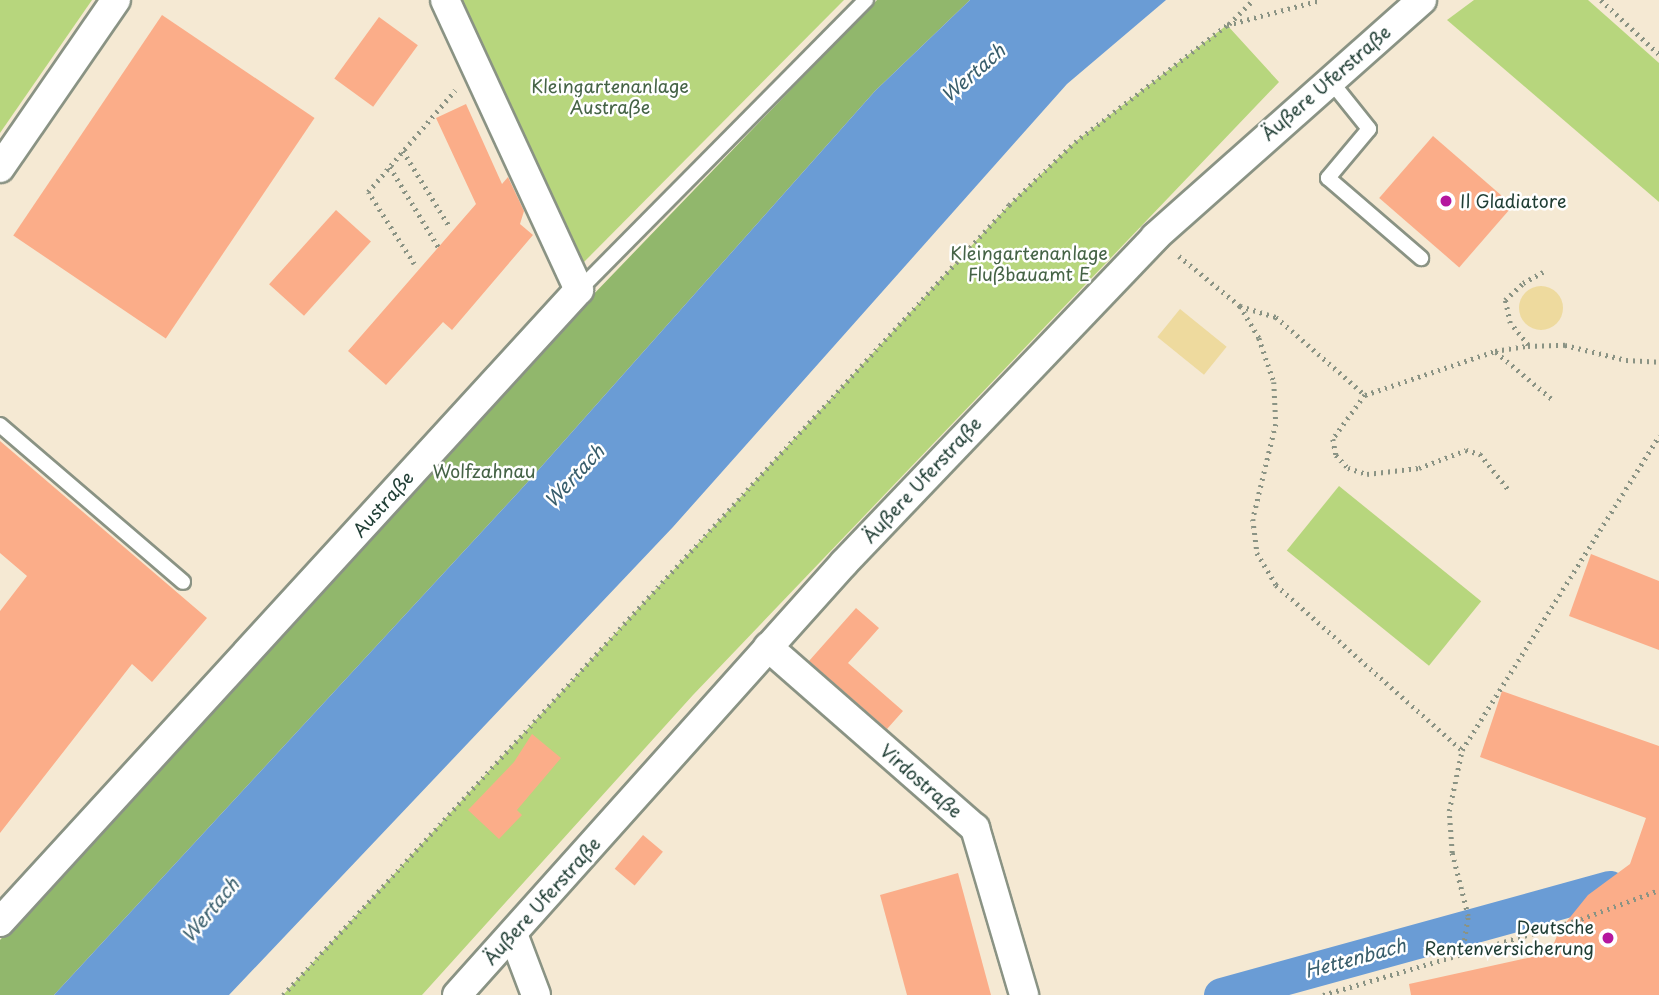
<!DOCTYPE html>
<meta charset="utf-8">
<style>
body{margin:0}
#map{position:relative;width:1659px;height:995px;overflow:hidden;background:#f5e9d3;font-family:"Playpen Sans",sans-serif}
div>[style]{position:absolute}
.green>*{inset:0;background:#b7d67d;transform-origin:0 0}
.forest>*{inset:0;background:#91b76c}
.sand>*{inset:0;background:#eeda9e;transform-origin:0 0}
.round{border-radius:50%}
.water>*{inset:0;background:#6a9cd5}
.canal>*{height:35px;margin:-17.5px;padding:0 17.5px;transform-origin:17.5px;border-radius:17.5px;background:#6a9cd5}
.building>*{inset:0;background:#fbad89;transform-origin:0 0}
.path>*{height:4.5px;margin-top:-2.25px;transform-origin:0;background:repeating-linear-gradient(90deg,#8a9384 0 2px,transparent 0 7px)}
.roads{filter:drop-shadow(2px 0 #8a9384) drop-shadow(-2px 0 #8a9384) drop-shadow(0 2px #8a9384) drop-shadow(0 -2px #8a9384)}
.service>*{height:14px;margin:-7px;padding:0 7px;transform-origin:7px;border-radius:7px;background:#fff}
.minor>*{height:28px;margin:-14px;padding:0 14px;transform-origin:14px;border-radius:14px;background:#fff}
.dots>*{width:19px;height:19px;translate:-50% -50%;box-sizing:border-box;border:4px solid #fff;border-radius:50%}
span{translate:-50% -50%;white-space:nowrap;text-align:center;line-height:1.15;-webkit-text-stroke:5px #fff;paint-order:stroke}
.street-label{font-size:18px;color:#1f3d34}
.park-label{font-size:18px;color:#456346}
.poi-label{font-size:18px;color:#1f3d34}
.left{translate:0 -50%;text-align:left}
.right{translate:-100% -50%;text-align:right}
.water-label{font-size:19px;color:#395e6c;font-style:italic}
</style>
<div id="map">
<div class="green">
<i style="clip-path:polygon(0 0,92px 0,0 133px)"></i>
<i style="clip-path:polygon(458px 0,844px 0,580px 266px)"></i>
<i style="clip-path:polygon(1474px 0,1588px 0,1659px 63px,1659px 202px,1447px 20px)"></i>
<i style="clip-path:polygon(1227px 25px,1279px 82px,693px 695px,422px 995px,283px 995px,1009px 205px,1075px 142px)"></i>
<i style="left:1339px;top:486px;width:183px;height:83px;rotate:39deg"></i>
</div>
<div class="forest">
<i style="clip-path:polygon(877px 0,970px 0,875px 91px,525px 485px,54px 995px,0 995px,0 940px,590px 298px)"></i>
</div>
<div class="sand">
<i class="round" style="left:1519px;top:286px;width:44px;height:44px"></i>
<i style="left:1180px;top:309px;width:60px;height:36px;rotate:39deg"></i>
</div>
<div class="water">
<i style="clip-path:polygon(970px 0,1166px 0,1067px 84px,673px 527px,229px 995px,54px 995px,525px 485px,875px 91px)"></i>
</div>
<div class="canal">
<i style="left:1221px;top:995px;width:403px;rotate:-15.4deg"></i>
</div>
<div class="building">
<i style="left:162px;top:15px;width:184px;height:266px;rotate:34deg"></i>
<i style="left:379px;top:17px;width:48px;height:76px;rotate:36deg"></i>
<i style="clip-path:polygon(466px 104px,502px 184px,508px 177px,524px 211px,520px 224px,533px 235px,452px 330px,443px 322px,386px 385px,348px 351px,476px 204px,436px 118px)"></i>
<i style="left:1433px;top:136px;width:106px;height:82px;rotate:41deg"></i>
<i style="left:336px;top:210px;width:47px;height:100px;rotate:42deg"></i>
<i style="clip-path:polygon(0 441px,207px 618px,152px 682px,132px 664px,0 833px,0 611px,27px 576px,0 553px)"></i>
<i style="clip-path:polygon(1591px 554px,1659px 581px,1659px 650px,1569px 616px)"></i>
<i style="clip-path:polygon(856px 608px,879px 628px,848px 663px,903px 711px,887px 729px,809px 661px)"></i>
<i style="clip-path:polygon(1502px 691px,1659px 746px,1659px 995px,1411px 995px,1409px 984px,1550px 953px,1559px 931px,1588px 895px,1630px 864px,1646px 818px,1480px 757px)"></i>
<i style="clip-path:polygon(532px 734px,561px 758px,517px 810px,522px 815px,499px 839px,468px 810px,514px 762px)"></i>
<i style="left:643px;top:835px;width:26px;height:44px;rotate:40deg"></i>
<i style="clip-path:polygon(958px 873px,991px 995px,907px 995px,880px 895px)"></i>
</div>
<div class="path">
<i style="left:1601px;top:0;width:79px;rotate:43deg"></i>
<i style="left:1229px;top:24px;width:34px;rotate:-45deg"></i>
<i style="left:403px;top:151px;width:89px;rotate:58.3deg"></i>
<i style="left:390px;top:167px;width:95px;rotate:58.8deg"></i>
<i style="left:1179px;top:256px;width:79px;rotate:39.3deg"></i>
<i style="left:1240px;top:306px;width:37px;rotate:59deg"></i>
<i style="left:1259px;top:338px;width:46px;rotate:71.2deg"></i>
<i style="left:1274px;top:382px;width:42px;rotate:87.3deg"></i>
<i style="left:1276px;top:424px;width:98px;rotate:103.6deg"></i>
<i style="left:1253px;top:519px;width:34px;rotate:83deg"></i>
<i style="left:1257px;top:553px;width:37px;rotate:59deg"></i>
<i style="left:1276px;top:585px;width:249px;rotate:41.6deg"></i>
<i style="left:414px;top:264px;width:85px;rotate:-122.6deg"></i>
<i style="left:368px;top:192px;width:134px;rotate:-49.5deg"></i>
<i style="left:1240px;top:306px;width:38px;rotate:17deg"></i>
<i style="left:1276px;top:317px;width:118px;rotate:41.2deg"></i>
<i style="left:1365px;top:395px;width:137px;rotate:-18.7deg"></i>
<i style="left:1495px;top:351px;width:33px;rotate:-9deg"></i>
<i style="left:1528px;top:346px;width:37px;rotate:-2deg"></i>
<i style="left:1565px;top:345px;width:63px;rotate:13.8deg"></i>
<i style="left:1626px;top:360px;width:33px;rotate:3deg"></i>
<i style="left:1528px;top:345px;width:28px;rotate:-129deg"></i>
<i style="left:1510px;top:323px;width:24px;rotate:-102deg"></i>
<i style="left:1505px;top:300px;width:25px;rotate:-43deg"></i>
<i style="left:1523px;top:283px;width:23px;rotate:-29deg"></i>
<i style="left:1496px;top:352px;width:73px;rotate:40deg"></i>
<i style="left:1365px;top:395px;width:54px;rotate:126deg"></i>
<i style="left:1333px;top:439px;width:16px;rotate:79deg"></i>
<i style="left:1336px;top:455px;width:18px;rotate:47deg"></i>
<i style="left:1348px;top:468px;width:20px;rotate:18deg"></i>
<i style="left:1367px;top:474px;width:52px;rotate:-6.6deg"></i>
<i style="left:1419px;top:468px;width:50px;rotate:-21deg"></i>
<i style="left:1466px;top:450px;width:15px;rotate:16deg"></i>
<i style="left:1480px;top:454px;width:45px;rotate:51.3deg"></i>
<i style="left:1462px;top:954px;width:38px;rotate:-81deg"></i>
<i style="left:1468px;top:916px;width:65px;rotate:-104.3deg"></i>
<i style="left:1452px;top:853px;width:42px;rotate:-94.1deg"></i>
<i style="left:1449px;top:811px;width:62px;rotate:-78deg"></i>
<i style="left:1462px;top:750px;width:371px;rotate:-57.9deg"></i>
<i style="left:283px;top:995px;width:1073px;rotate:-47.42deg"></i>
<i style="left:1009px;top:205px;width:91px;rotate:-43.7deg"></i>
<i style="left:1075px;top:142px;width:192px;rotate:-37.6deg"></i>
<i style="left:1227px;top:25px;width:97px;rotate:-14.9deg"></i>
<i style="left:1323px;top:995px;width:269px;rotate:-16.4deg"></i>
<i style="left:1581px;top:919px;width:83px;rotate:-20.4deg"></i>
</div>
<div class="roads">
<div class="service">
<i style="left:1329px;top:79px;width:64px;rotate:51.3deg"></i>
<i style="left:1369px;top:129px;width:64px;rotate:129.9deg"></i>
<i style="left:1328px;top:178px;width:123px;rotate:40.7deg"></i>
<i style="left:579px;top:290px;width:408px;rotate:-45.3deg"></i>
<i style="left:0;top:425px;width:241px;rotate:40.6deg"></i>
</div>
<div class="minor">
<i style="left:0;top:168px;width:204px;rotate:-55.4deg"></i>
<i style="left:768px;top:647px;width:275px;rotate:41.2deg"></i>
<i style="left:975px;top:828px;width:174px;rotate:73.6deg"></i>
<i style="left:0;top:922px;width:857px;rotate:-47.51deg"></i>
<i style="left:579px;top:290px;width:319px;rotate:-114.8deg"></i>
<i style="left:513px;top:934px;width:65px;rotate:69.3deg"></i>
<i style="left:457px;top:995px;width:580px;rotate:-48.14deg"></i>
<i style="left:844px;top:563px;width:451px;rotate:-46.3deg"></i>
<i style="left:1155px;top:237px;width:357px;rotate:-41.6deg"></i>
</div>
</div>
<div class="dots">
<i style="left:1446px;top:201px;background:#b5179e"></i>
<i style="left:1608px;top:938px;background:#b5179e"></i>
</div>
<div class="street-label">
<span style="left:1326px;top:83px;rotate:-41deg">Äußere Uferstraße</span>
<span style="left:922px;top:480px;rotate:-47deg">Äußere Uferstraße</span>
<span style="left:383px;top:504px;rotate:-48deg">Austraße</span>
<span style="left:921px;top:781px;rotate:41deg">Virdostraße</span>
<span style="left:542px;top:901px;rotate:-48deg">Äußere Uferstraße</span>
</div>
<div class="park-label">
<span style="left:610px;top:97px">Kleingartenanlage<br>Austraße</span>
<span style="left:1029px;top:264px">Kleingartenanlage<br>Flußbauamt E</span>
<span style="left:484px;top:471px">Wolfzahnau</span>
</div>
<div class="poi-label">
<span class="left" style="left:1460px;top:201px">Il Gladiatore</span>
<span class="right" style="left:1594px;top:938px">Deutsche<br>Rentenversicherung</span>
</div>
<div class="water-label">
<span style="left:973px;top:73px;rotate:-41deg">Wertach</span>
<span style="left:574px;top:476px;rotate:-47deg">Wertach</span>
<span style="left:210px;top:910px;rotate:-50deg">Wertach</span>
<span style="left:1355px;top:958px;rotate:-15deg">Hettenbach</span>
</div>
</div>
